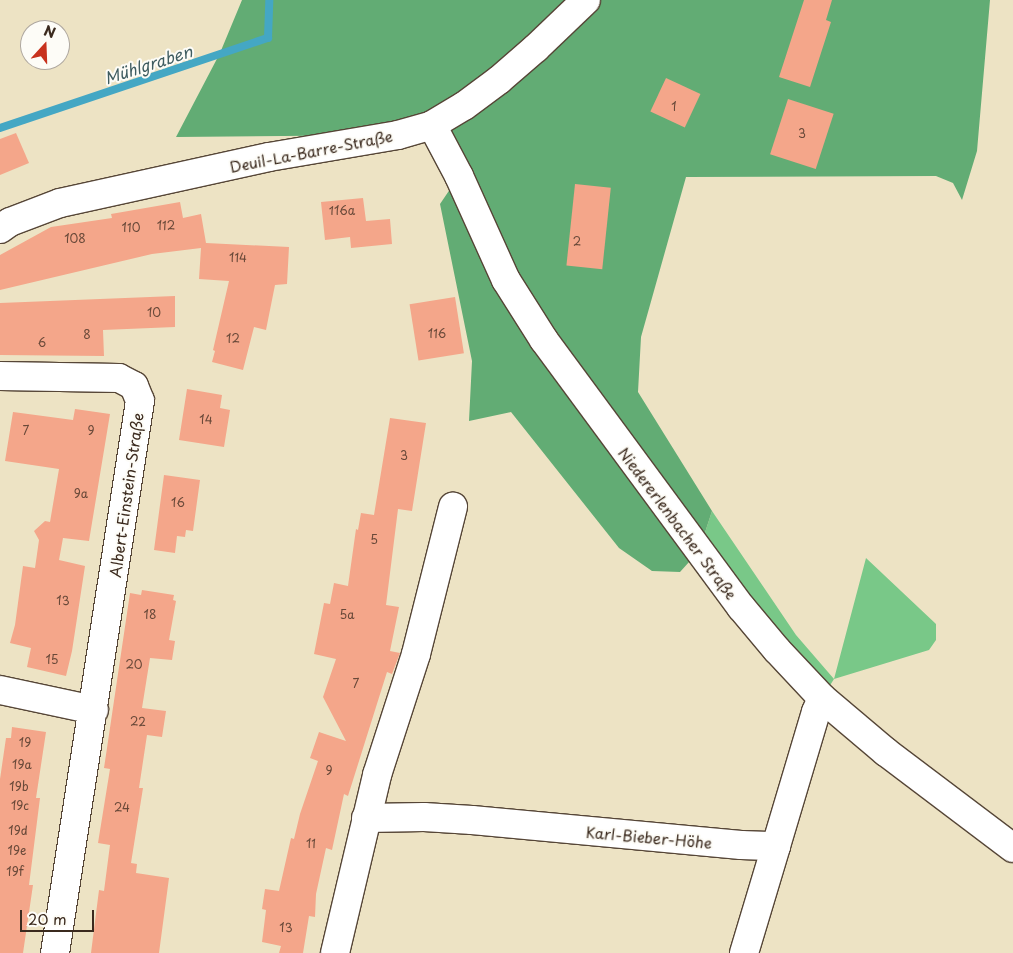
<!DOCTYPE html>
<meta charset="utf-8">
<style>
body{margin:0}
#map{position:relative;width:1013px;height:953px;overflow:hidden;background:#ede3c4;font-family:"Playpen Sans",sans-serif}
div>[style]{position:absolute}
.green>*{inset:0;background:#79c888}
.forest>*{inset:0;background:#62ac74}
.stream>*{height:8px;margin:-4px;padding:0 4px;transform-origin:4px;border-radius:4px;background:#44a7c4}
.building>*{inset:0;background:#f4a68a;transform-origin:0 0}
.roads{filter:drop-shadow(1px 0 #564637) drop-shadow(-1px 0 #564637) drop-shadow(0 1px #564637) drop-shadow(0 -1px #564637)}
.minor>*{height:28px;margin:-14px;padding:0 14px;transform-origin:14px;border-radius:14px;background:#fff}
span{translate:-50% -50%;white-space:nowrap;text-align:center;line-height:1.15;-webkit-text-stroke:4px #fdfcf7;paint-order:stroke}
.number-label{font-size:12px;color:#694939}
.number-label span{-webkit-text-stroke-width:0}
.street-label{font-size:15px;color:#3b2a1e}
.water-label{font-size:16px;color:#3f5c60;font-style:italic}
.north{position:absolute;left:20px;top:20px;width:50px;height:50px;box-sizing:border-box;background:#fdfcf7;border:1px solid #afa8a0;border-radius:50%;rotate:20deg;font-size:14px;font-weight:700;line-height:20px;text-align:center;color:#3b2a1e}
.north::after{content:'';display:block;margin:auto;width:18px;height:22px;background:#c8321e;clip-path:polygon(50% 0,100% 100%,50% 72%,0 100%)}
.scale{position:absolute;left:20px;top:910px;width:74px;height:22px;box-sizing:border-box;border:2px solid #3b2a1e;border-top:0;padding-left:6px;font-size:15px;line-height:18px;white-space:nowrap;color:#3b2a1e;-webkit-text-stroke:4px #fdfcf7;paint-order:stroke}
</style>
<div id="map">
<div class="green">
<i style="clip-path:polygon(712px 511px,796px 635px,834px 679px,866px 558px,936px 624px,936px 640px,929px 650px,834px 679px,822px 698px,699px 551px)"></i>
</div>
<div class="forest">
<i style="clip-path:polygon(242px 0,990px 0,977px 151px,962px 200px,953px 183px,936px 176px,686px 177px,641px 337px,638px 392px,712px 511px,699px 551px,680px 572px,652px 571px,619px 548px,511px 412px,469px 421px,472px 361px,440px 204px,459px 176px,432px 125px,398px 135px,176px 137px,220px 53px)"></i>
</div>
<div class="stream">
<i style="left:0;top:128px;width:283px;rotate:-18.6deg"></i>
<i style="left:268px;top:38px;width:38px;rotate:-88deg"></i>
</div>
<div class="building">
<i style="clip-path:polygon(804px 0,832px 0,826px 20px,831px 22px,810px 87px,779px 77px)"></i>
<i style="left:666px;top:78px;width:38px;height:37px;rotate:25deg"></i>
<i style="left:788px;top:99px;width:48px;height:58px;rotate:18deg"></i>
<i style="clip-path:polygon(16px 133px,29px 163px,0 175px,0 139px)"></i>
<i style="left:575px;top:184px;width:36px;height:82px;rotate:6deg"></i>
<i style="clip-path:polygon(363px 198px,366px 221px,390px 219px,392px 244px,351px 248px,350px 237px,325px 240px,321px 202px)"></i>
<i style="clip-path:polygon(180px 202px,183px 218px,201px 214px,206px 243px,289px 247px,287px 284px,275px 285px,266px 330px,254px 327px,243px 370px,212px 362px,215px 351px,213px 350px,229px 281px,199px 279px,201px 248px,152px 254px,0 290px,0 255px,51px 227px,112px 218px,111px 214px)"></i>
<i style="clip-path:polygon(175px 296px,175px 327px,103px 330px,104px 356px,0 355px,0 303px)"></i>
<i style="left:455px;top:297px;width:57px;height:46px;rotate:81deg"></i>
<i style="clip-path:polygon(187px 389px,222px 395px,220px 408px,230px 410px,224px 447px,179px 440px)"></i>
<i style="clip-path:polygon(75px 409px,110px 414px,89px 541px,63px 538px,59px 560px,85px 566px,72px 651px,66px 676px,27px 667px,31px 648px,10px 643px,15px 625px,23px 566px,35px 568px,39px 540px,34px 531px,45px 521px,50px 522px,59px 469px,5px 461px,13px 412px,73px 420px)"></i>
<i style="clip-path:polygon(390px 418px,426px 423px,412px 511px,398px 509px,386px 605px,399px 607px,390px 651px,400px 653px,392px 674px,387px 672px,348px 796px,344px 794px,332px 850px,326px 848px,316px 894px,315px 917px,309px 916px,303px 953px,279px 953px,281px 946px,262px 942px,266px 910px,262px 909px,265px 889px,279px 891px,291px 838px,294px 839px,300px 814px,318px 761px,310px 758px,319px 732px,346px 741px,323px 697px,336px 659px,314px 654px,324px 603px,330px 604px,334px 583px,348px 586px,356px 529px,358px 530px,361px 513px,374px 515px)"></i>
<i style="clip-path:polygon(164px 475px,200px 480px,193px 531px,186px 530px,185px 537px,177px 536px,175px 553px,154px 550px)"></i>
<i style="clip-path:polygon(142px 590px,174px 595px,173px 600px,176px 601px,169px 640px,175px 641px,172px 660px,150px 658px,142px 708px,166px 711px,162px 737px,147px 735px,139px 788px,143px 788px,131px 863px,137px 864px,136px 873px,169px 878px,159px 953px,91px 953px,99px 890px,104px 891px,110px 845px,98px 843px,110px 769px,104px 768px,107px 748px,130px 593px,141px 595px)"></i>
<i style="clip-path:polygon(12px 727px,46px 732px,36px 798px,40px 798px,29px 885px,33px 885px,23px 953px,0 953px,0 779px,6px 738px,11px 738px)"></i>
</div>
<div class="roads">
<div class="minor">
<i style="left:432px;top:125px;width:58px;rotate:62.1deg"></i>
<i style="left:459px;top:176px;width:114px;rotate:65.7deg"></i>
<i style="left:506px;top:280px;width:71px;rotate:57.7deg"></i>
<i style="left:544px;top:340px;width:332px;rotate:53.6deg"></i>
<i style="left:741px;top:607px;width:56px;rotate:50.1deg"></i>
<i style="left:777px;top:650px;width:66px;rotate:46.8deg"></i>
<i style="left:822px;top:698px;width:84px;rotate:40.2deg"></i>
<i style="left:886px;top:752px;width:159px;rotate:37.1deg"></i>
<i style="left:0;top:229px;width:12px;rotate:-35deg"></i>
<i style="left:10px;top:222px;width:53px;rotate:-20.8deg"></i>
<i style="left:60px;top:203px;width:214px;rotate:-12.4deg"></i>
<i style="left:269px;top:157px;width:131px;rotate:-9.7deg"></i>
<i style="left:398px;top:135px;width:35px;rotate:-16deg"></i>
<i style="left:432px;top:125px;width:37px;rotate:-31deg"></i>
<i style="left:464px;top:106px;width:44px;rotate:-36.6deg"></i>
<i style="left:499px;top:80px;width:49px;rotate:-40.9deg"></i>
<i style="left:536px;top:48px;width:69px;rotate:-43.8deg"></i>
<i style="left:0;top:376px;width:119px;rotate:1deg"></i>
<i style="left:119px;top:378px;width:17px;rotate:28deg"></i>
<i style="left:134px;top:386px;width:16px;rotate:68deg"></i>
<i style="left:140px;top:401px;width:559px;rotate:98.75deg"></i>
<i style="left:0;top:690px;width:96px;rotate:12deg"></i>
<i style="left:366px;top:818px;width:58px;rotate:-1deg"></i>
<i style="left:424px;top:817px;width:48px;rotate:3.6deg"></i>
<i style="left:472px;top:820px;width:270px;rotate:5.3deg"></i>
<i style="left:741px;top:845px;width:35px;rotate:2deg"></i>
<i style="left:776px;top:846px;width:140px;rotate:-73.4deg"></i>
<i style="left:816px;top:712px;width:15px;rotate:-67deg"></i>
<i style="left:335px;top:953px;width:183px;rotate:-76.7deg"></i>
<i style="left:377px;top:775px;width:127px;rotate:-72.1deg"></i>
<i style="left:416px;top:654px;width:152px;rotate:-75.9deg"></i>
<i style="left:744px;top:953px;width:112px;rotate:-73.3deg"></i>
</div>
</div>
<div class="number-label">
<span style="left:674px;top:107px">1</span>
<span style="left:802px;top:134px">3</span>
<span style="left:342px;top:211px">116a</span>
<span style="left:166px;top:226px">112</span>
<span style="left:131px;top:228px">110</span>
<span style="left:75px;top:239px">108</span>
<span style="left:577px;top:242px">2</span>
<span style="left:238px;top:258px">114</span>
<span style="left:154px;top:313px">10</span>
<span style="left:437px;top:334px">116</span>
<span style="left:87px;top:335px">8</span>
<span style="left:233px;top:339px">12</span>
<span style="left:42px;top:343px">6</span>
<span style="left:206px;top:420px">14</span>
<span style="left:26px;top:431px">7</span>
<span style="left:91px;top:431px">9</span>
<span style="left:404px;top:456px">3</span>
<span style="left:81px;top:494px">9a</span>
<span style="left:178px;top:503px">16</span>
<span style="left:374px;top:540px">5</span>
<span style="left:63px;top:601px">13</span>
<span style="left:150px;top:615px">18</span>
<span style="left:347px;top:615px">5a</span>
<span style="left:52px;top:660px">15</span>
<span style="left:134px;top:665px">20</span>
<span style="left:356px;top:684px">7</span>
<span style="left:138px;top:722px">22</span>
<span style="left:25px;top:743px">19</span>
<span style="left:22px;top:765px">19a</span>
<span style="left:329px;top:771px">9</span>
<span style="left:19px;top:787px">19b</span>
<span style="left:20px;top:806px">19c</span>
<span style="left:122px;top:808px">24</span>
<span style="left:18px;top:831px">19d</span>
<span style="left:311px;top:844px">11</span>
<span style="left:17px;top:851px">19e</span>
<span style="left:15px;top:872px">19f</span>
<span style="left:286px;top:928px">13</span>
</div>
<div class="street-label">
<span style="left:311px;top:151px;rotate:-11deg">Deuil-La-Barre-Straße</span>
<span style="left:126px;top:495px;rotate:-82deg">Albert-Einstein-Straße</span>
<span style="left:678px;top:523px;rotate:53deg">Niedererlenbacher Straße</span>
<span style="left:649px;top:837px;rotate:5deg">Karl-Bieber-Höhe</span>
</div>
<div class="water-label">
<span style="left:148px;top:64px;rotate:-18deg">Mühlgraben</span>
</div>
<div class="north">N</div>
<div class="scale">20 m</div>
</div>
